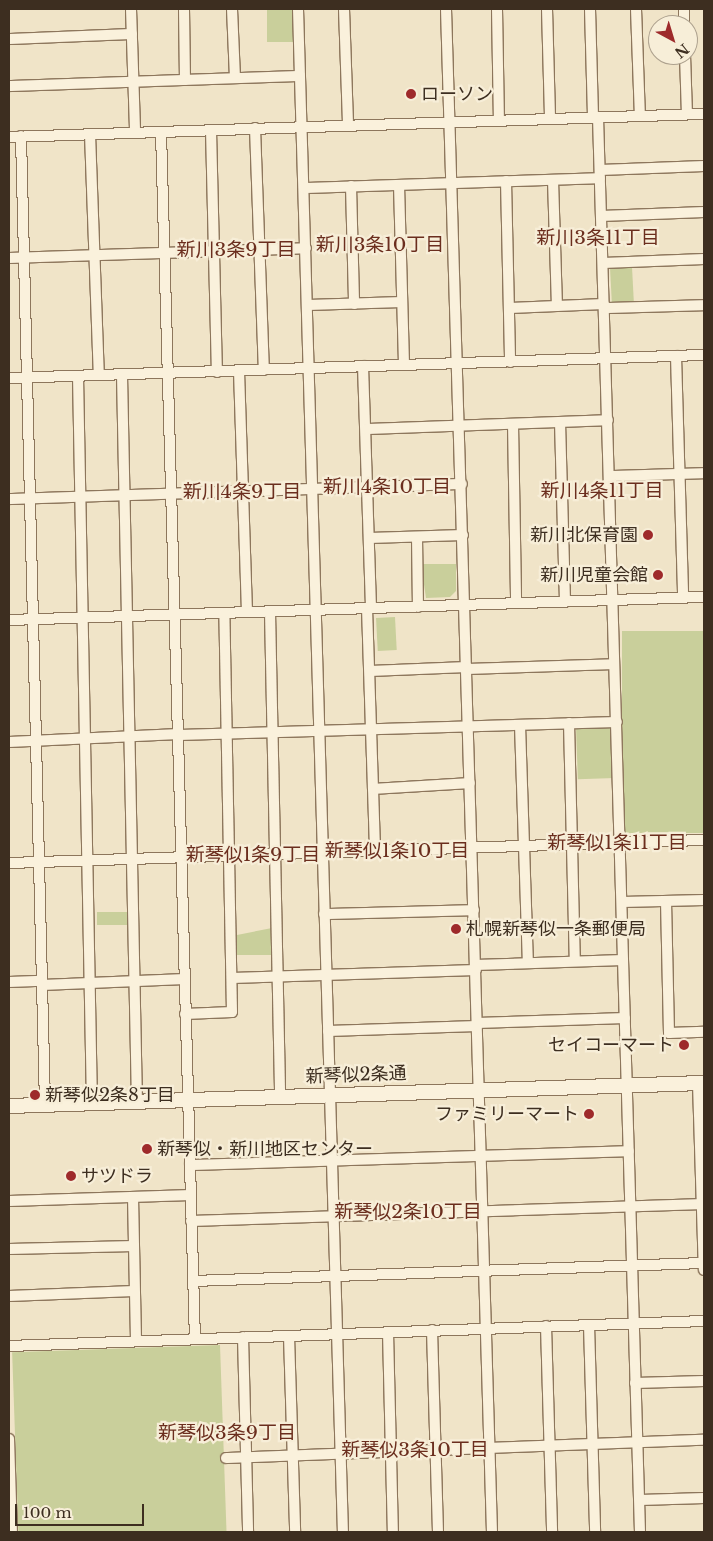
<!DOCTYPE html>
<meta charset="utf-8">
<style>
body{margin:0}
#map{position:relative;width:713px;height:1541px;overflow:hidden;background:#f0e4c8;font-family:"Libre Baskerville","Noto Sans JP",serif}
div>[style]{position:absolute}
.green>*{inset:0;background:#c9cf9b;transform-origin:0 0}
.roads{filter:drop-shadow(1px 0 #8d765c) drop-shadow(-1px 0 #8d765c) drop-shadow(0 1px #8d765c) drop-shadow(0 -1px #8d765c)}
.street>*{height:10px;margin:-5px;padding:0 5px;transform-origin:5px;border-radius:5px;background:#faf1dc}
.secondary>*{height:14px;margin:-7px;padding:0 7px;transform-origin:7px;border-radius:7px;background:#faf1dc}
.dots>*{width:14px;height:14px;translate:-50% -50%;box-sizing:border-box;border:2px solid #f7eed8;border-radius:50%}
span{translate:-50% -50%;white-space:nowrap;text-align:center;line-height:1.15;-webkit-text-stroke:4.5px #f7eed8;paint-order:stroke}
.poi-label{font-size:18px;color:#3d2e20}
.left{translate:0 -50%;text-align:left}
.right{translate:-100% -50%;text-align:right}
.street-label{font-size:18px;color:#3d2e20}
.neighbourhood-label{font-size:19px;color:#6b2e1e}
.frame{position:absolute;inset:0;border:10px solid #3d2e20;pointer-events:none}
.north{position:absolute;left:648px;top:15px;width:50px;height:50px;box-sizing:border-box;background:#f7eed8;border:1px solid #ada18e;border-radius:50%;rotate:141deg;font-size:14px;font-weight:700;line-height:20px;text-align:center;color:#3d2e20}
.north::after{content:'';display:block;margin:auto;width:18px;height:22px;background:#9e2a2b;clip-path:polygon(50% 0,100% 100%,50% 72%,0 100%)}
.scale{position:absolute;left:15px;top:1504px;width:129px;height:22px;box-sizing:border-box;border:2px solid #3d2e20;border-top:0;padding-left:6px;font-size:15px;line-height:18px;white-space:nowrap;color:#3d2e20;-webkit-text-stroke:4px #f7eed8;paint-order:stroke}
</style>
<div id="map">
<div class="green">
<i style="left:267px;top:9px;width:28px;height:33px"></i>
<i style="left:632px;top:267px;width:35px;height:22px;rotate:87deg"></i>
<i style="clip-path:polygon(421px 564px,456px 564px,456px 591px,450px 597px,426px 598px)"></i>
<i style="left:395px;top:617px;width:33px;height:19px;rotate:87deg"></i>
<i style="left:704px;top:631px;width:202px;height:82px;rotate:90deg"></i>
<i style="left:613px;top:726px;width:52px;height:37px;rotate:88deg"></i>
<i style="left:131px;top:912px;width:13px;height:34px;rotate:90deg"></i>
<i style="clip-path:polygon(272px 928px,272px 955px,237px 955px,237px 935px)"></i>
<i style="left:220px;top:1345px;width:187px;height:208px;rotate:88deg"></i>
</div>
<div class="roads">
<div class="street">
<i style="left:131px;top:9px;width:123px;rotate:88.1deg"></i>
<i style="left:184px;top:9px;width:71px;rotate:89.2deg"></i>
<i style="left:232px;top:9px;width:69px;rotate:87.5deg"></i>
<i style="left:298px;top:9px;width:1524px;rotate:88.31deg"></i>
<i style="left:344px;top:9px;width:116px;rotate:88deg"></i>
<i style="left:446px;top:9px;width:1524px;rotate:88.27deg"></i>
<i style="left:497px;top:9px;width:111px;rotate:89deg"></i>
<i style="left:547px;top:9px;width:109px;rotate:88.4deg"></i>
<i style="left:590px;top:9px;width:108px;rotate:88.4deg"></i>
<i style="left:636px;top:9px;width:107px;rotate:87.9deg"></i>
<i style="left:684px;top:9px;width:16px;rotate:90deg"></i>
<i style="left:9px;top:39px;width:123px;rotate:-2.3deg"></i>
<i style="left:685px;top:55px;width:59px;rotate:88.1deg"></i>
<i style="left:9px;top:86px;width:291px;rotate:-2deg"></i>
<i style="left:598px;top:117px;width:1416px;rotate:88.3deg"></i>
<i style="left:255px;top:128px;width:242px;rotate:87.9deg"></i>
<i style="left:211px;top:130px;width:242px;rotate:88.6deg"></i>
<i style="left:161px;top:132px;width:1207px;rotate:88.39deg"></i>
<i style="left:90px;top:134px;width:241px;rotate:87.9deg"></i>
<i style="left:21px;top:136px;width:968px;rotate:88.58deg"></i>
<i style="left:9px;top:137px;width:695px;rotate:-1.9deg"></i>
<i style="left:600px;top:170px;width:104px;rotate:-2.2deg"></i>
<i style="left:553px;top:180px;width:126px;rotate:88.2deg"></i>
<i style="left:506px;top:181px;width:181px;rotate:88.7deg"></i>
<i style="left:399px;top:185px;width:180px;rotate:88.4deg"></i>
<i style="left:351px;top:186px;width:118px;rotate:88.5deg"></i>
<i style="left:304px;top:188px;width:296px;rotate:-1.9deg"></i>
<i style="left:601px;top:216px;width:103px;rotate:-2.2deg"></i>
<i style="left:9px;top:258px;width:297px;rotate:-1.9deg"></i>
<i style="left:603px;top:263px;width:101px;rotate:-2.3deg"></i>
<i style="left:308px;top:305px;width:94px;rotate:-1.8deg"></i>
<i style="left:510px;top:308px;width:94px;rotate:-2.4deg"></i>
<i style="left:605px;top:308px;width:99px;rotate:-1.7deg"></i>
<i style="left:676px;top:356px;width:242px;rotate:88.3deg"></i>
<i style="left:363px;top:366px;width:242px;rotate:88.1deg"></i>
<i style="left:239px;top:371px;width:241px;rotate:88.1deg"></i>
<i style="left:122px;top:375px;width:726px;rotate:88.82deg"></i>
<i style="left:78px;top:376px;width:727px;rotate:88.9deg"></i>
<i style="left:9px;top:378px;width:695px;rotate:-1.9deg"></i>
<i style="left:560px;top:422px;width:180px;rotate:88.4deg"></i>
<i style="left:513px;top:424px;width:179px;rotate:89deg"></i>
<i style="left:366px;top:429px;width:242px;rotate:-2.1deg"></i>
<i style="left:610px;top:476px;width:94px;rotate:-1.8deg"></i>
<i style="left:9px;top:499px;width:453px;rotate:-1.9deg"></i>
<i style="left:417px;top:537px;width:70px;rotate:89.2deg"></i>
<i style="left:369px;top:538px;width:94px;rotate:-1.8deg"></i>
<i style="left:367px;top:608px;width:244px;rotate:88.1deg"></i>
<i style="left:270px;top:612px;width:485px;rotate:88.8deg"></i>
<i style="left:9px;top:620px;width:695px;rotate:-1.9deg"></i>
<i style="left:467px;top:669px;width:147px;rotate:-1.9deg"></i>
<i style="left:370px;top:671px;width:97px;rotate:-2.4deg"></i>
<i style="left:569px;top:723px;width:238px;rotate:88.6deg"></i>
<i style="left:520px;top:725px;width:238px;rotate:88.1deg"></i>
<i style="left:179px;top:735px;width:438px;rotate:-1.7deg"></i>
<i style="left:9px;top:742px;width:170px;rotate:-2.7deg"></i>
<i style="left:373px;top:789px;width:97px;rotate:-3.5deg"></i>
<i style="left:9px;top:863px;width:695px;rotate:-1.9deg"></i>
<i style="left:666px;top:901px;width:132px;rotate:88.7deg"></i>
<i style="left:669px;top:1033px;width:35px;rotate:-2deg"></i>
<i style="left:622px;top:902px;width:82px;rotate:-1.4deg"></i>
<i style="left:324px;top:914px;width:150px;rotate:-1.5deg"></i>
<i style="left:475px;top:965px;width:148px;rotate:-1.9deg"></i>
<i style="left:232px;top:978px;width:244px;rotate:-1.9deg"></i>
<i style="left:9px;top:982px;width:33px;rotate:-2deg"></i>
<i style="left:42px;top:985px;width:143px;rotate:-2.4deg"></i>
<i style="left:185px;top:1014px;width:47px;rotate:-2.4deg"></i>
<i style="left:232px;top:1012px;width:399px;rotate:-91.1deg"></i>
<i style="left:477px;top:1023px;width:148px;rotate:-1.9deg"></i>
<i style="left:328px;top:1031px;width:149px;rotate:-1.9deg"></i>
<i style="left:698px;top:1083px;width:187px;rotate:88.2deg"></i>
<i style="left:190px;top:1165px;width:439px;rotate:-1.8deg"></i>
<i style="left:133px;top:1197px;width:144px;rotate:88.8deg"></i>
<i style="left:9px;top:1201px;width:182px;rotate:-1.9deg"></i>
<i style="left:191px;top:1221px;width:513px;rotate:-1.9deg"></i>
<i style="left:9px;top:1249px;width:125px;rotate:-1.4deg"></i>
<i style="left:193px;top:1281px;width:511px;rotate:-2.02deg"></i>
<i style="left:9px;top:1296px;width:125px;rotate:-2.3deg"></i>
<i style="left:589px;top:1325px;width:207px;rotate:88.3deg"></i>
<i style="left:546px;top:1326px;width:206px;rotate:88.3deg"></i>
<i style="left:432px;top:1330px;width:202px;rotate:88.3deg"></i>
<i style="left:388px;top:1332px;width:200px;rotate:88.6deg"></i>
<i style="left:289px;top:1336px;width:196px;rotate:88.2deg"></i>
<i style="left:243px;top:1337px;width:195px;rotate:88.5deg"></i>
<i style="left:9px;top:1346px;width:695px;rotate:-2.06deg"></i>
<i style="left:635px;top:1383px;width:69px;rotate:-1.7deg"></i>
<i style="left:9px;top:1439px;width:93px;rotate:88.2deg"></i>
<i style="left:226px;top:1458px;width:478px;rotate:-2.2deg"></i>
<i style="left:640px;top:1500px;width:64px;rotate:-1.8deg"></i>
</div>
<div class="secondary">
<i style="left:9px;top:1106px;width:695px;rotate:-1.9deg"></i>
</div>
</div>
<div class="dots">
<i style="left:411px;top:94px;background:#9e2a2b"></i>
<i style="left:648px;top:535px;background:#9e2a2b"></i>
<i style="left:658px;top:575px;background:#9e2a2b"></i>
<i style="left:456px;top:929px;background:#9e2a2b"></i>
<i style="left:684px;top:1045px;background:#9e2a2b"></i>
<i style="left:35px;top:1095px;background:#9e2a2b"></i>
<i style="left:589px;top:1114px;background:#9e2a2b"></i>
<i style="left:147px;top:1149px;background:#9e2a2b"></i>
<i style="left:71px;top:1176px;background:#9e2a2b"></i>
</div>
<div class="poi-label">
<span class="left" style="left:421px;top:94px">ローソン</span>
<span class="right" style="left:638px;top:535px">新川北保育園</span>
<span class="right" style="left:648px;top:575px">新川児童会館</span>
<span class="left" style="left:466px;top:929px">札幌新琴似一条郵便局</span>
<span class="right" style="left:674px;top:1045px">セイコーマート</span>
<span class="left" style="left:45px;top:1095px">新琴似2条8丁目</span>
<span class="right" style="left:579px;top:1114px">ファミリーマート</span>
<span class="left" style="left:157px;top:1149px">新琴似・新川地区センター</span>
<span class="left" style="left:81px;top:1176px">サツドラ</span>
</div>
<div class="street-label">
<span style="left:356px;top:1075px;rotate:-2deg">新琴似2条通</span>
</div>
<div class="neighbourhood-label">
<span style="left:598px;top:238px">新川3条11丁目</span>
<span style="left:380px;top:245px">新川3条10丁目</span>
<span style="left:236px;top:250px">新川3条9丁目</span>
<span style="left:387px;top:487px">新川4条10丁目</span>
<span style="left:602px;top:491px">新川4条11丁目</span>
<span style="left:242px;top:492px">新川4条9丁目</span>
<span style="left:617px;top:843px">新琴似1条11丁目</span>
<span style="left:397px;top:851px">新琴似1条10丁目</span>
<span style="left:253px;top:855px">新琴似1条9丁目</span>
<span style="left:408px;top:1212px">新琴似2条10丁目</span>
<span style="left:227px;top:1433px">新琴似3条9丁目</span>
<span style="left:415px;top:1450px">新琴似3条10丁目</span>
</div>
<div class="frame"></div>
<div class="north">N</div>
<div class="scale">100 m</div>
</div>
